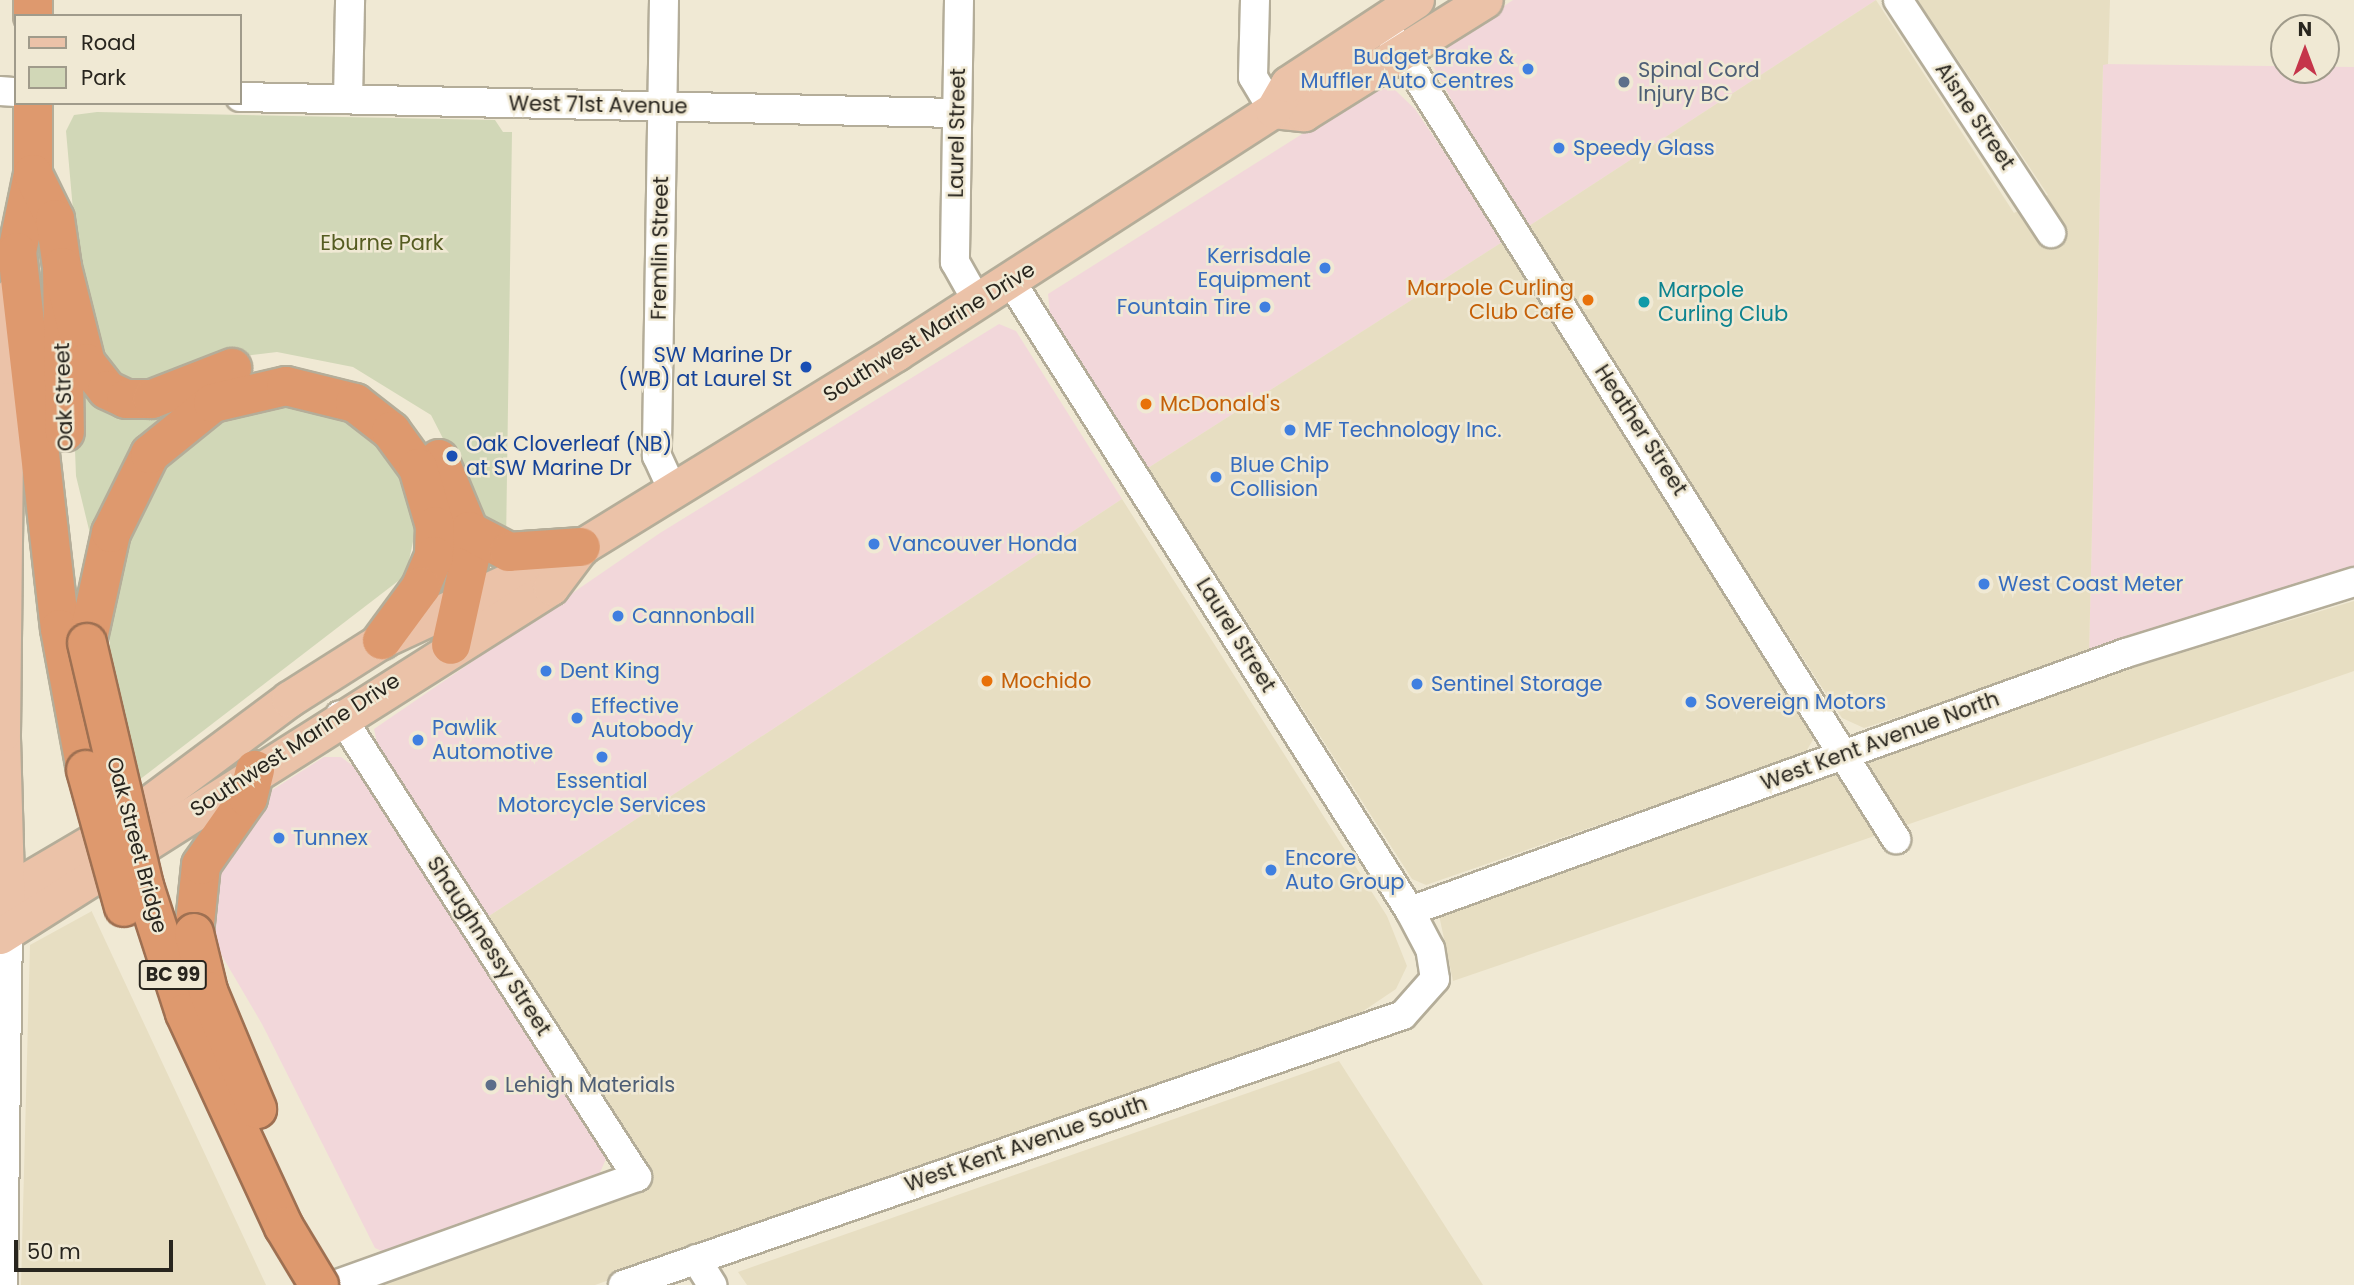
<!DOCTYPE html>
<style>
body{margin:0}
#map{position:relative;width:2354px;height:1285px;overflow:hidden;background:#f0e9d4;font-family:Poppins,sans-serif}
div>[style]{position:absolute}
.commercial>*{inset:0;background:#f2d7da}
.built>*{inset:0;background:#e7dec2}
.green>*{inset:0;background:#d1d7b7}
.roads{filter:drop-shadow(2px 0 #b4ad99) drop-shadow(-2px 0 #b4ad99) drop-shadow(0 2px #b4ad99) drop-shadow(0 -2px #b4ad99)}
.minor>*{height:28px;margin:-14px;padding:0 14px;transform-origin:14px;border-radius:14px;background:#fff}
.major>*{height:35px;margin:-17.5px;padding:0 17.5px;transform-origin:17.5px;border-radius:17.5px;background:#ebc2a8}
.highway>*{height:38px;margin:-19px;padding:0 19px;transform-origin:19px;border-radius:19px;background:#de996e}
.bridges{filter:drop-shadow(2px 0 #9e7052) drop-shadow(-2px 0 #9e7052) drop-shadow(0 2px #9e7052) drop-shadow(0 -2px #9e7052)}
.highway-bridge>*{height:38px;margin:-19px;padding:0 19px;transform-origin:19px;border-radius:19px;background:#de996e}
.dots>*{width:19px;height:19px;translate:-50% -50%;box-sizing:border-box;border:4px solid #f0e9d4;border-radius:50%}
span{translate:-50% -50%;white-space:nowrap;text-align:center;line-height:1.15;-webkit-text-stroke:5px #f0e9d4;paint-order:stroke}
.shield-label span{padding:2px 5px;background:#f0e9d4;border:2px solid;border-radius:5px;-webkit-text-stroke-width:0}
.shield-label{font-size:19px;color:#28251e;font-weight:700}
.shop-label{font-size:21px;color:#366cbe}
.right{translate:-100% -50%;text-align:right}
.left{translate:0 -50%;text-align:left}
.service-label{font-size:21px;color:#4e5e75}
.street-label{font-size:21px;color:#28251e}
.park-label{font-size:21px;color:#555c21}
.food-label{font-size:21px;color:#c56008}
.culture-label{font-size:21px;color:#0d838f}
.transit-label{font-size:21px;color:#164399}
.legend{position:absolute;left:14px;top:14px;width:228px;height:91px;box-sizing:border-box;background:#f0e9d4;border:2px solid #a09b8b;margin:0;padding:9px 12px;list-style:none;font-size:21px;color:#28251e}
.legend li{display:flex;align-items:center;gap:14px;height:35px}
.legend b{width:35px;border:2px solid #a09b8b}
.north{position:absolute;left:2270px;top:14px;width:70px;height:70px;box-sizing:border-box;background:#f0e9d4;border:2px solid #a09b8b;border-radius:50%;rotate:0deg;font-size:19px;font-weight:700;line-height:28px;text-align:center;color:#28251e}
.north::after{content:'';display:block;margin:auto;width:24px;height:32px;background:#c5354a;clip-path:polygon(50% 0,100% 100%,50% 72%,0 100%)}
.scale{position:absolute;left:14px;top:1240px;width:159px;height:32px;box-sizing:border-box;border:4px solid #28251e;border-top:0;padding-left:9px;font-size:21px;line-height:24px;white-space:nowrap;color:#28251e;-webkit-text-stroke:5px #f0e9d4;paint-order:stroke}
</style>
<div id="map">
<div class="commercial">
<i style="clip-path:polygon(1513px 0,1876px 0,1523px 230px,1433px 66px,1437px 51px)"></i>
<i style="clip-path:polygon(2103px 64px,2354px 67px,2354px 573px,2089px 655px)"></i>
<i style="clip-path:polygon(1375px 88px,1395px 90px,1415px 109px,1504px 241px,1148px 468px,1050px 313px,1048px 294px)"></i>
<i style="clip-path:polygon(999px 324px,1016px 331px,1122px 499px,486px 918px,378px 747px,374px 729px,660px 533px)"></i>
<i style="clip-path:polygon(324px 757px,341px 757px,368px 777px,609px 1152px,598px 1177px,391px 1255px,375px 1248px,262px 1024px,208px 932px,201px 895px,266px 794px)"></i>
</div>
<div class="built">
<i style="clip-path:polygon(1876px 0,2014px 213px,2048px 195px,1918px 0,2110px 0,2108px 64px,2103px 65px,2089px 655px,1864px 728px,1842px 718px,1523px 230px)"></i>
<i style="clip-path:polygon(1504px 241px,1812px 725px,1813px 740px,1805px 753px,1426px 885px,1412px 879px,1148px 468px)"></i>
<i style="clip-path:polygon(1122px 499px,1387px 916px,1407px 966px,1396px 989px,1347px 1022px,595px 1285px,368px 1285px,652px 1182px,486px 918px)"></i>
<i style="clip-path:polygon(2354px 601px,2354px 671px,1453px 981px,1439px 915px,2055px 691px)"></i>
<i style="clip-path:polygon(92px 911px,92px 912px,266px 1285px,21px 1285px,30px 945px)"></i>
<i style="clip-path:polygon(1339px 1061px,1483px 1285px,747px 1285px,738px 1272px)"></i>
</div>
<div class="green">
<i style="clip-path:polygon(97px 112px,495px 120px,503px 132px,512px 132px,506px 544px,494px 538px,431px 415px,353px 367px,277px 352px,236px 357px,158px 387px,108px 378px,76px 244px,66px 131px,74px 115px)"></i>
<i style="clip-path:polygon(72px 371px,162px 411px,180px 413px,91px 538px,76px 476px)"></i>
<i style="clip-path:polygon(285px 397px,354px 415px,401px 464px,416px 527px,406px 575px,130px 787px,109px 671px,112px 566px,161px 458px,198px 422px)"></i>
</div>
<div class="roads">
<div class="minor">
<i style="left:664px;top:0;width:456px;rotate:90.9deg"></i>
<i style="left:657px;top:456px;width:41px;rotate:65.3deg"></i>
<i style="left:959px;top:0;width:262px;rotate:90.9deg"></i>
<i style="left:955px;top:262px;width:45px;rotate:60.6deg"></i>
<i style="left:1255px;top:0;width:77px;rotate:91.5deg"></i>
<i style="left:1253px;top:77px;width:39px;rotate:59deg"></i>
<i style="left:1898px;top:0;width:279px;rotate:56.7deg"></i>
<i style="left:1391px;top:36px;width:949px;rotate:57.83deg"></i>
<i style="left:0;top:91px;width:16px;rotate:4deg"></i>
<i style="left:240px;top:97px;width:717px;rotate:1.28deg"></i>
<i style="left:348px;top:99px;width:99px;rotate:-88.8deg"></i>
<i style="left:1410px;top:911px;width:761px;rotate:-19.82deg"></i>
<i style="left:2126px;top:653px;width:239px;rotate:-17.3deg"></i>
<i style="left:696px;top:1259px;width:31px;rotate:58deg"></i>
<i style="left:3px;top:1285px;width:354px;rotate:-89.2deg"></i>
<i style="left:335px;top:1285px;width:321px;rotate:-19.7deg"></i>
<i style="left:637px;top:1177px;width:549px;rotate:-122.74deg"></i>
<i style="left:623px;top:1285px;width:825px;rotate:-19.09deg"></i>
<i style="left:1403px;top:1015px;width:48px;rotate:-48.4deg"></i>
<i style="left:1435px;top:979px;width:30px;rotate:-99deg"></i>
<i style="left:1430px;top:949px;width:43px;rotate:-117.8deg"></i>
<i style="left:1410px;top:911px;width:747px;rotate:-122.37deg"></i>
</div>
<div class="major">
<i style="left:1273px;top:110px;width:31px;rotate:6deg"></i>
<i style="left:1304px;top:113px;width:213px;rotate:-32deg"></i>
<i style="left:0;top:896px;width:134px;rotate:-30.4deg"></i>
<i style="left:116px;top:828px;width:216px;rotate:-36.7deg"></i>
<i style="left:289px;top:699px;width:110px;rotate:-32.4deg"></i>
<i style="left:382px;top:640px;width:220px;rotate:-25deg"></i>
<i style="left:581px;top:547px;width:370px;rotate:-31.6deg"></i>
<i style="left:896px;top:353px;width:449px;rotate:-32.8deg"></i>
<i style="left:1273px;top:110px;width:30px;rotate:-60deg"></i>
<i style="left:1288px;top:84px;width:153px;rotate:-33.3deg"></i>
<i style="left:7px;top:917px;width:184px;rotate:-91.6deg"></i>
<i style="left:2px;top:733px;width:367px;rotate:-89.4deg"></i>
<i style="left:6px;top:366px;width:72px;rotate:-84.4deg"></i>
<i style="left:0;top:936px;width:652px;rotate:-32.35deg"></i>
<i style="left:551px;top:587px;width:50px;rotate:-53.1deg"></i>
</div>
<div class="highway">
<i style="left:33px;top:16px;width:16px;rotate:-90deg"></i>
<i style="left:33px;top:103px;width:71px;rotate:90deg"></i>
<i style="left:33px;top:174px;width:80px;rotate:101.6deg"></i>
<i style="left:17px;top:252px;width:379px;rotate:83.5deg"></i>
<i style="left:60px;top:629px;width:143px;rotate:79.6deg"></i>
<i style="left:33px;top:174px;width:50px;rotate:63.9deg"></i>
<i style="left:55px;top:219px;width:49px;rotate:81.7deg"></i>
<i style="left:62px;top:267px;width:165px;rotate:89deg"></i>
<i style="left:62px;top:267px;width:99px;rotate:76deg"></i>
<i style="left:86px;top:363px;width:34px;rotate:52deg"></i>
<i style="left:107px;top:390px;width:21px;rotate:25deg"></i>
<i style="left:126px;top:399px;width:26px"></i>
<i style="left:152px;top:399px;width:86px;rotate:-21.2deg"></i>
<i style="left:439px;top:459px;width:78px;rotate:67.4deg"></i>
<i style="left:469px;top:531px;width:23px;rotate:85deg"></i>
<i style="left:471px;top:554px;width:93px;rotate:102.4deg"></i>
<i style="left:469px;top:531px;width:45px;rotate:27.7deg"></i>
<i style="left:509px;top:552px;width:72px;rotate:-4deg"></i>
<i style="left:87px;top:643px;width:113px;rotate:-77.7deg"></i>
<i style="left:111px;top:533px;width:88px;rotate:-63.7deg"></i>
<i style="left:150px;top:454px;width:81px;rotate:-39deg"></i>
<i style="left:213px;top:403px;width:75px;rotate:-13.1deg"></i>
<i style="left:286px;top:386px;width:71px;rotate:13.8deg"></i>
<i style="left:355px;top:403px;width:46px;rotate:37.9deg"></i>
<i style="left:391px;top:431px;width:46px;rotate:53.9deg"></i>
<i style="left:418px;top:468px;width:60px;rotate:73.7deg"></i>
<i style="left:435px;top:526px;width:30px;rotate:92deg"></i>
<i style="left:434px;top:556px;width:34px;rotate:113deg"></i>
<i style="left:421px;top:587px;width:66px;rotate:126.3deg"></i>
<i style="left:194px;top:933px;width:68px;rotate:-84.1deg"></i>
<i style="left:201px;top:865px;width:82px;rotate:-55deg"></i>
<i style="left:248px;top:798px;width:29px;rotate:-76deg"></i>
</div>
</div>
<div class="bridges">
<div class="highway-bridge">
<i style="left:87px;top:643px;width:250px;rotate:76.8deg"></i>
<i style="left:144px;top:886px;width:133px;rotate:72.1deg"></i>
<i style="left:185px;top:1013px;width:236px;rotate:65.2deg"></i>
<i style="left:284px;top:1227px;width:68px;rotate:58.9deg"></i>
<i style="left:86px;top:770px;width:142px;rotate:74.5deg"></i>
<i style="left:194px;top:933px;width:60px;rotate:76.4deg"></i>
<i style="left:208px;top:991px;width:128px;rotate:67.4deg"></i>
</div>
</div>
<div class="dots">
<i style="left:1528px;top:69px;background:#3f7fe0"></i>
<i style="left:1624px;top:82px;background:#5c6f8a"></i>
<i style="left:1559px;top:148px;background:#3f7fe0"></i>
<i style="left:1325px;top:268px;background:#3f7fe0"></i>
<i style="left:1588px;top:300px;background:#e8710a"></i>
<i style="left:1644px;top:302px;background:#0f9aa8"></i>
<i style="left:1265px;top:307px;background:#3f7fe0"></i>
<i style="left:806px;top:367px;background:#1a4fb4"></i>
<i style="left:1146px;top:404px;background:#e8710a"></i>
<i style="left:1290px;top:430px;background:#3f7fe0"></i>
<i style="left:452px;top:456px;background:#1a4fb4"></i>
<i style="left:1216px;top:477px;background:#3f7fe0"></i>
<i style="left:874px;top:544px;background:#3f7fe0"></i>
<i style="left:1984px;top:584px;background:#3f7fe0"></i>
<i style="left:618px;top:616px;background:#3f7fe0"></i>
<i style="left:546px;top:671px;background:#3f7fe0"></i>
<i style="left:987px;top:681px;background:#e8710a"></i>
<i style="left:1417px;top:684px;background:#3f7fe0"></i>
<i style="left:1691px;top:702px;background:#3f7fe0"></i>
<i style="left:577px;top:718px;background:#3f7fe0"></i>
<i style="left:418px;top:740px;background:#3f7fe0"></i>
<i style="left:602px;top:757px;background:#3f7fe0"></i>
<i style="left:279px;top:838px;background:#3f7fe0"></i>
<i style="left:1271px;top:870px;background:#3f7fe0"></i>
<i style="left:491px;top:1085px;background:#5c6f8a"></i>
</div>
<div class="shield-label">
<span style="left:173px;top:975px">BC 99</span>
</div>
<div class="shop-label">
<span class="right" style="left:1514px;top:69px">Budget Brake &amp;<br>Muffler Auto Centres</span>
<span class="left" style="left:1573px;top:148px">Speedy Glass</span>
<span class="right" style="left:1311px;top:268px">Kerrisdale<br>Equipment</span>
<span class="right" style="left:1251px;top:307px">Fountain Tire</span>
<span class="left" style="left:1304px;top:430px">MF Technology Inc.</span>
<span class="left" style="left:1230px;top:477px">Blue Chip<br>Collision</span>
<span class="left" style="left:888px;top:544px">Vancouver Honda</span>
<span class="left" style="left:1998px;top:584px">West Coast Meter</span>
<span class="left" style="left:632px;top:616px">Cannonball</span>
<span class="left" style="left:560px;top:671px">Dent King</span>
<span class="left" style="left:1431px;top:684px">Sentinel Storage</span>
<span class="left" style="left:1705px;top:702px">Sovereign Motors</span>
<span class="left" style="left:591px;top:718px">Effective<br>Autobody</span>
<span class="left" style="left:432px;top:740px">Pawlik<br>Automotive</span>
<span style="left:602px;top:793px">Essential<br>Motorcycle Services</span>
<span class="left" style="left:293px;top:838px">Tunnex</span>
<span class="left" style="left:1285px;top:870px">Encore<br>Auto Group</span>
</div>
<div class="service-label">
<span class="left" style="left:1638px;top:82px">Spinal Cord<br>Injury BC</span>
<span class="left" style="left:505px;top:1085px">Lehigh Materials</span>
</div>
<div class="street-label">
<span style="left:598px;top:105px;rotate:1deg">West 71st Avenue</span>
<span style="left:1975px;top:116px;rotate:56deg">Aisne Street</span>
<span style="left:957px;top:133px;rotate:-89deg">Laurel Street</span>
<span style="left:660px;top:248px;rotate:-89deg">Fremlin Street</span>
<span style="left:929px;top:332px;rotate:-32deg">Southwest Marine Drive</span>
<span style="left:64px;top:397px;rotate:-92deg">Oak Street</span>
<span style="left:1641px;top:430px;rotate:57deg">Heather Street</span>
<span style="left:1236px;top:635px;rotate:58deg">Laurel Street</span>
<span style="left:1880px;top:741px;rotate:-20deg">West Kent Avenue North</span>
<span style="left:295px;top:745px;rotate:-33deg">Southwest Marine Drive</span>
<span style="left:137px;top:845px;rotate:75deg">Oak Street Bridge</span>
<span style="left:489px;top:946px;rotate:57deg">Shaughnessy Street</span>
<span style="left:1026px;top:1144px;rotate:-19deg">West Kent Avenue South</span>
</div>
<div class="park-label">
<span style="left:382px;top:243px">Eburne Park</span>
</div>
<div class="food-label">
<span class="right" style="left:1574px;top:300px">Marpole Curling<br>Club Cafe</span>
<span class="left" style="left:1160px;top:404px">McDonald's</span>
<span class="left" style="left:1001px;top:681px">Mochido</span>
</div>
<div class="culture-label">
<span class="left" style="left:1658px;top:302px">Marpole<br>Curling Club</span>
</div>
<div class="transit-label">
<span class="right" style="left:792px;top:367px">SW Marine Dr<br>(WB) at Laurel St</span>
<span class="left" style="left:466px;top:456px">Oak Cloverleaf (NB)<br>at SW Marine Dr</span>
</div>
<ul class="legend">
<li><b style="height:9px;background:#ebc2a8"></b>Road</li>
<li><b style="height:19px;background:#d1d7b7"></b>Park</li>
</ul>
<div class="north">N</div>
<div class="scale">50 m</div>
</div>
